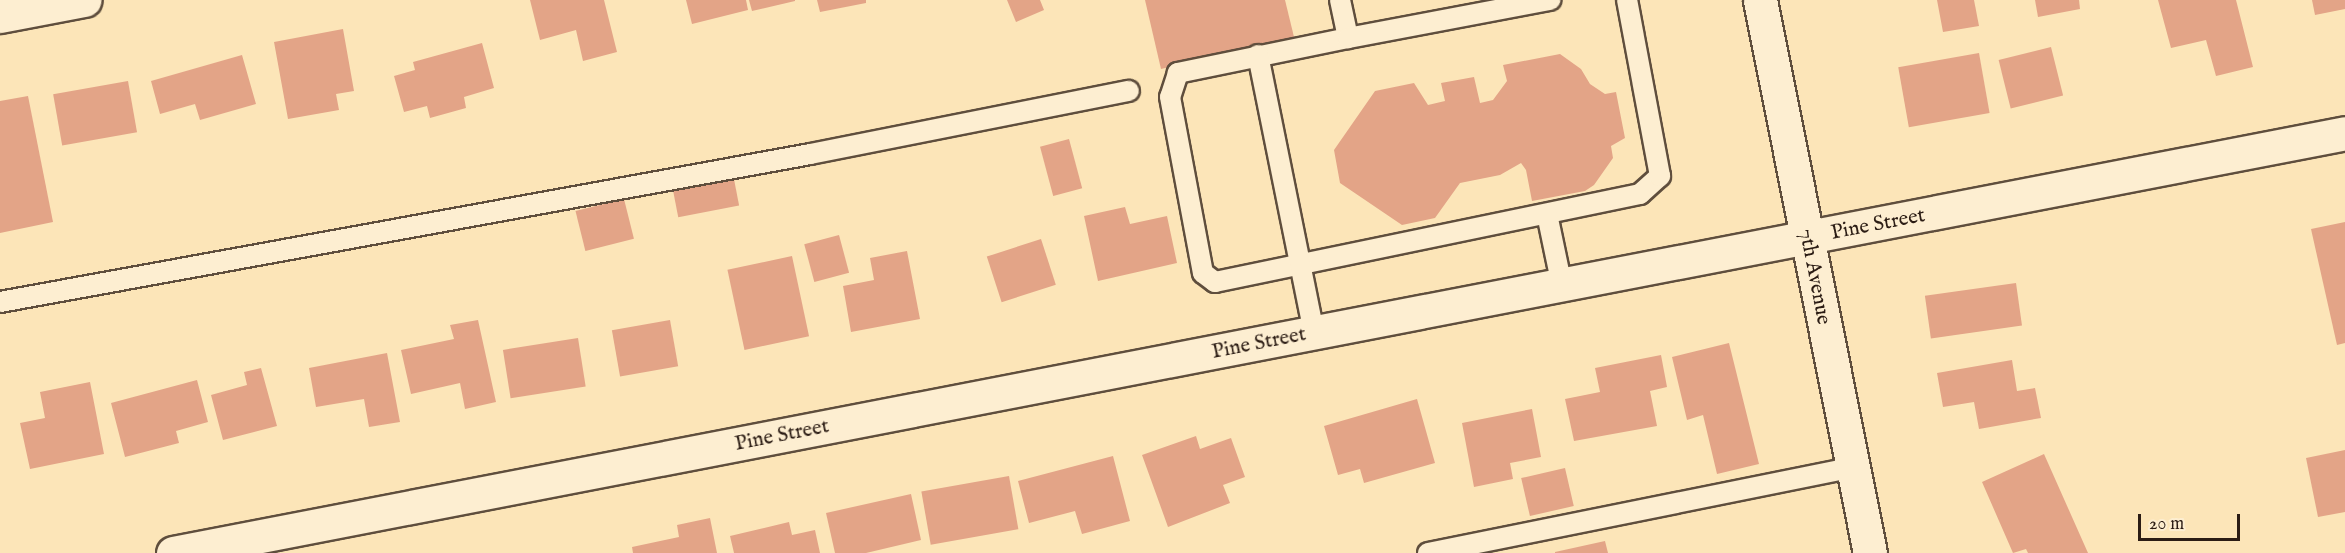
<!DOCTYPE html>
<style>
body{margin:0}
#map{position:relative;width:2345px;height:553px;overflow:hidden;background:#fce5b8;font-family:"IM FELL English",serif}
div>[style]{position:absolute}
.building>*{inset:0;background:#e3a487;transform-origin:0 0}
.roads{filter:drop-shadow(2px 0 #5f4e3d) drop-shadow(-2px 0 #5f4e3d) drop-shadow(0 2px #5f4e3d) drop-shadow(0 -2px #5f4e3d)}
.lane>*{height:20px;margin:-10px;padding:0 10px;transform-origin:10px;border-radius:10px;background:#fdeed1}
.street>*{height:33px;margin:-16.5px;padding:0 16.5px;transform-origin:16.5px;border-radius:16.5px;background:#fdeed1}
.secondary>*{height:33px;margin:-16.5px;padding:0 16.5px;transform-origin:16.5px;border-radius:16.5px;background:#fdeed1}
span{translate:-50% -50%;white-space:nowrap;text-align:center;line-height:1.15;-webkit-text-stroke:4.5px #fdeed1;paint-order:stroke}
.street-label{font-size:21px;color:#2b1c14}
.scale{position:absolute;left:2138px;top:514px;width:102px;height:27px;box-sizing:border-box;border:3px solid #2b1c14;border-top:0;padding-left:8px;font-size:18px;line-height:21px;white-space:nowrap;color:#2b1c14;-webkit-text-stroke:4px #fdeed1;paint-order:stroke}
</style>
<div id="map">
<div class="building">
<i style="clip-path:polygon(530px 0,604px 0,617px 52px,583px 61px,576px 30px,540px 40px)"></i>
<i style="clip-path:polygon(686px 0,746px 0,748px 10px,692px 24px)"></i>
<i style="clip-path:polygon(749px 0,795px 0,795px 1px,752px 11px)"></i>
<i style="clip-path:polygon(817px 0,866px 0,866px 3px,820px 12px)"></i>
<i style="clip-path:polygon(1007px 0,1040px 0,1044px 10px,1016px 22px)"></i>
<i style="clip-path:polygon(1145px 0,1285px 0,1294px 37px,1161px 69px)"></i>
<i style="clip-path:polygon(1937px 0,1974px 0,1979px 26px,1943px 32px)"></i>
<i style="clip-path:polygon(2035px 0,2079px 0,2080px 9px,2038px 17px)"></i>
<i style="clip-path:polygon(2158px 0,2236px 0,2253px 67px,2216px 76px,2206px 40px,2171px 48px)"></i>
<i style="clip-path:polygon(2312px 0,2345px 0,2345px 9px,2315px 15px)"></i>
<i style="clip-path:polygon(343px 29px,354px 91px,336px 94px,339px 110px,288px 119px,274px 42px)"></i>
<i style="clip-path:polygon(482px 43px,494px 88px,464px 97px,466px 108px,430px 118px,427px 106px,404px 112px,394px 76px,415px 70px,413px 62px)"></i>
<i style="left:2051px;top:47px;width:50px;height:54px;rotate:76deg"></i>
<i style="left:1979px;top:53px;width:61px;height:82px;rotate:80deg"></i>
<i style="clip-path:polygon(1560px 54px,1581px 69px,1590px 84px,1605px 94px,1616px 92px,1625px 138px,1611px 146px,1613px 158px,1594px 185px,1585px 191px,1532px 201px,1526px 170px,1521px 163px,1500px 175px,1460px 183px,1435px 218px,1402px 225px,1340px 183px,1334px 150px,1375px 91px,1414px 83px,1428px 105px,1445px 101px,1441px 83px,1474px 77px,1480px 103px,1493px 100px,1507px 81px,1503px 65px)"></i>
<i style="clip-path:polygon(242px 55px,256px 104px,200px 120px,195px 104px,160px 114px,151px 81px)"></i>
<i style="left:128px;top:81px;width:52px;height:76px;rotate:80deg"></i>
<i style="clip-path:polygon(28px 96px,53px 222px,0 233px,0 101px)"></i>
<i style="left:1069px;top:139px;width:51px;height:30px;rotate:75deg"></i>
<i style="left:733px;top:174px;width:32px;height:62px;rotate:79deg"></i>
<i style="left:624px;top:199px;width:41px;height:50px;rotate:76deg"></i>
<i style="clip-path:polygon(1125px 207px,1130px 224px,1167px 216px,1177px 263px,1098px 281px,1084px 216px)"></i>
<i style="clip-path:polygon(2345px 222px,2345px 343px,2337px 345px,2311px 229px)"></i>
<i style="left:839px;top:235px;width:39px;height:36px;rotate:75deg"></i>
<i style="left:1041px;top:239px;width:48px;height:57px;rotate:72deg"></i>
<i style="clip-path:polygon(907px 251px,920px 319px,851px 332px,843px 286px,874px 280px,870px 258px)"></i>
<i style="left:792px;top:256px;width:82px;height:66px;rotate:78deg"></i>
<i style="left:2016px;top:283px;width:43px;height:92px;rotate:82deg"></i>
<i style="clip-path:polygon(478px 320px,496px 402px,465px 409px,460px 383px,411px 394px,401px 350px,454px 339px,450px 325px)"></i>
<i style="left:670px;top:320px;width:47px;height:59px;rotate:80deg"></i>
<i style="left:578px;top:338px;width:49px;height:76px;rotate:81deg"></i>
<i style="clip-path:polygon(1729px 343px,1759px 464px,1717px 474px,1703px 415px,1687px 420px,1672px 357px)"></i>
<i style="clip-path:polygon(387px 353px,400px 422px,369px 427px,364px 399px,316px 407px,309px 368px)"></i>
<i style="clip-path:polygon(1661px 355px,1667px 387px,1650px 391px,1657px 426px,1574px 441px,1565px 399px,1600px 392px,1595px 368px)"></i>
<i style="clip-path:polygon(2012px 360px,2017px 391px,2035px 388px,2041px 418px,1979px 429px,1974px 402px,1943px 407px,1937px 373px)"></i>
<i style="clip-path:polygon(261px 368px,277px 426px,223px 440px,211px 395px,247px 385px,244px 372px)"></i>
<i style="clip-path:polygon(197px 380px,208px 422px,176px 431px,179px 443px,125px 457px,111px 403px)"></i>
<i style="clip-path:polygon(90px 382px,104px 454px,30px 469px,20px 423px,45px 418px,40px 392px)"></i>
<i style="clip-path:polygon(1417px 399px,1435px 463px,1364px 483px,1360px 469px,1338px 475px,1324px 426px)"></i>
<i style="clip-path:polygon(1532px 409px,1541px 457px,1510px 463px,1513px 479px,1474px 487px,1462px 423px)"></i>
<i style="clip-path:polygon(1196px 436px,1200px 449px,1231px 438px,1245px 477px,1223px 485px,1230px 503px,1168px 527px,1142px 455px)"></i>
<i style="clip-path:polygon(2345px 450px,2345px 512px,2318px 517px,2306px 458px)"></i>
<i style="clip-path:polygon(2044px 454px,2088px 553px,2028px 553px,2026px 549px,2013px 553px,1982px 482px)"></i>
<i style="clip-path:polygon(1113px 456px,1130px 521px,1082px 534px,1075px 511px,1029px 523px,1018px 481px)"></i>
<i style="left:1565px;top:468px;width:39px;height:45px;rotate:77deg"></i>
<i style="left:1009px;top:476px;width:54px;height:89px;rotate:80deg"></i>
<i style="clip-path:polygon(911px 494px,921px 540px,866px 553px,835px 553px,826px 513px)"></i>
<i style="clip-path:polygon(710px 518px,717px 553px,633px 553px,632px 547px,679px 537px,677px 525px)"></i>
<i style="clip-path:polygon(789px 522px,792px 535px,815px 530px,820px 553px,734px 553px,730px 536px)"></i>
<i style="clip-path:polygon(1605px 541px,1608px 553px,1555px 553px,1555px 552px)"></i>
</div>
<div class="roads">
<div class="lane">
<i style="left:1340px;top:0;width:39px;rotate:78deg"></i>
<i style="left:1348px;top:38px;width:174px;rotate:168.4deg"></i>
<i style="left:1178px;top:73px;width:25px;rotate:108deg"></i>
<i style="left:1170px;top:97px;width:179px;rotate:79.4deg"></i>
<i style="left:1203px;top:273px;width:15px;rotate:37deg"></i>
<i style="left:1215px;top:282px;width:434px;rotate:-11.7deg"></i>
<i style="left:1640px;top:194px;width:27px;rotate:-42deg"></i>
<i style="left:1660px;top:176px;width:179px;rotate:-100.6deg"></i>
<i style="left:1348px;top:38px;width:206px;rotate:-10.7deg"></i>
<i style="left:1258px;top:55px;width:284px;rotate:78.6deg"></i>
<i style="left:1547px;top:214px;width:74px;rotate:78.2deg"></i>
<i style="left:0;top:302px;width:823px;rotate:-10.35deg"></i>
<i style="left:810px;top:154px;width:325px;rotate:-11.2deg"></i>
<i style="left:1428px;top:553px;width:434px;rotate:-11.4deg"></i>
</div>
<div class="street">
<i style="left:0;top:16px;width:86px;rotate:-10.8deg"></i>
<i style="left:173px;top:553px;width:2212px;rotate:-10.94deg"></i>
</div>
<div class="secondary">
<i style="left:1760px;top:0;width:564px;rotate:78.75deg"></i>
</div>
</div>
<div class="street-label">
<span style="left:1878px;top:225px;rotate:-11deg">Pine Street</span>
<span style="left:1814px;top:277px;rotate:79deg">7th Avenue</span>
<span style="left:1259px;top:344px;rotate:-11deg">Pine Street</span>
<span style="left:782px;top:436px;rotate:-11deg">Pine Street</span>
</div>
<div class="scale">20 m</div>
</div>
